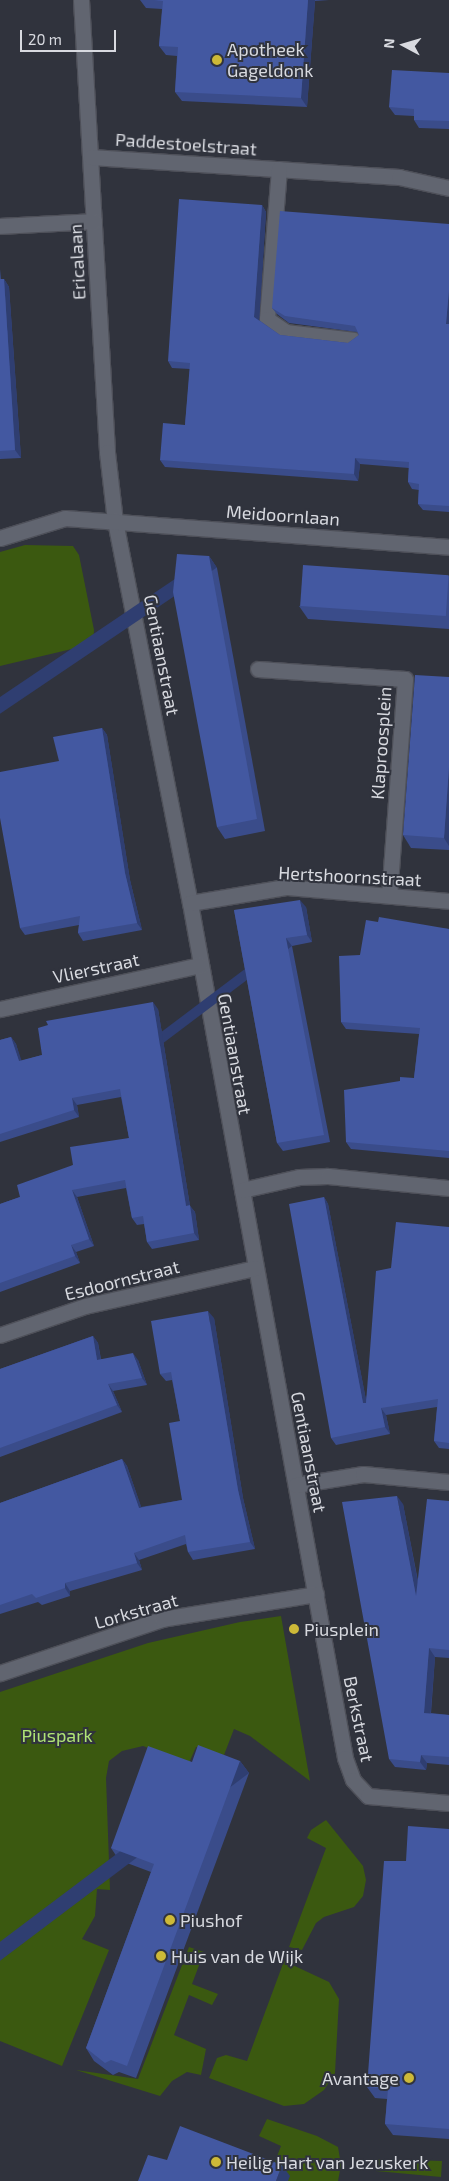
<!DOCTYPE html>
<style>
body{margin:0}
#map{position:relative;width:449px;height:2181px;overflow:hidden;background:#30333d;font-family:"Exo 2",sans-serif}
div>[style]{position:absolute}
.green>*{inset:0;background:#3b5910}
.roads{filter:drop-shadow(1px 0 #4e5059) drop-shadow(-1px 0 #4e5059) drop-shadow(0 1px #4e5059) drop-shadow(0 -1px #4e5059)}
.minor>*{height:15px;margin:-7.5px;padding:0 7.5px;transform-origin:7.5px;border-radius:7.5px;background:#616570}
.wall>*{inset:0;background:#3a4c8a}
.shaded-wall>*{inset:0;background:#2f3e71;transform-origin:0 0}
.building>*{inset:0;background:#4358a1;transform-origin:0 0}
.dots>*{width:14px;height:14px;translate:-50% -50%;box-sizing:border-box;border:2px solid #30333d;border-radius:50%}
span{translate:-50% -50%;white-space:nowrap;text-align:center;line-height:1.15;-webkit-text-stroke:4px #30333d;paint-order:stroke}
.poi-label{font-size:18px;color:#d8dae0}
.left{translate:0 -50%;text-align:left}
.right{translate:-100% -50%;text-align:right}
.street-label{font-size:18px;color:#d8dae0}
.park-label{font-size:18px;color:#b0e476}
.north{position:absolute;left:379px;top:20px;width:50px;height:50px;-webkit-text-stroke:4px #30333d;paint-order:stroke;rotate:276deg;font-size:14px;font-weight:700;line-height:20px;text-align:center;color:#d8dae0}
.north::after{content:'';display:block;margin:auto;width:18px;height:22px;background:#d8dae0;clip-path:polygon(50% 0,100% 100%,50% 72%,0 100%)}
.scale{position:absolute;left:20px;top:30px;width:96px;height:22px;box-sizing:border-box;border:2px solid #d8dae0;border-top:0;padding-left:6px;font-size:15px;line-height:18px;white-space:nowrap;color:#d8dae0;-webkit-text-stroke:4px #30333d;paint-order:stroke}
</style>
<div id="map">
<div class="green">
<i style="clip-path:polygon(25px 545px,73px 546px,79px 555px,94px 630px,93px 644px,0 666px,0 552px)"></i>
<i style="clip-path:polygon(281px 1616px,310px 1781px,250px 1736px,234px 1729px,224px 1755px,196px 1747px,189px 1763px,143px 1746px,122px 1751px,109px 1761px,106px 1778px,110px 1890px,97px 1889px,95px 1916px,82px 1939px,109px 1950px,62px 2066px,0 2041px,0 1692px,148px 1643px,240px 1622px)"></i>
<i style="clip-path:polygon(326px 1820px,363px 1866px,366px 1880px,363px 1896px,354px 1907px,324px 1917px,316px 1923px,302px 1950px,289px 1947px,326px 1848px,307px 1838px,311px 1830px)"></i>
<i style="clip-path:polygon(189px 1947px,204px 1952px,192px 1984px,218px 1994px,212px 2005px,189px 1995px,174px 2035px,206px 2049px,201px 2075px,187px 2072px,172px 2081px,160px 2096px,76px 2070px,138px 2079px)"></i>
<i style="clip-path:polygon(284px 1961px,329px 1982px,339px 1999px,335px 2073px,324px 2090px,304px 2104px,284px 2106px,209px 2078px,217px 2058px,226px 2055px,247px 2061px)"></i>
<i style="clip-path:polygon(267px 2119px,317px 2136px,338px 2147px,341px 2165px,338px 2181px,288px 2181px,272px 2169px,281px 2146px,259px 2136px)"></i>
<i style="clip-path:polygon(376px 2159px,442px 2161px,441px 2177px,376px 2171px)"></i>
</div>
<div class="roads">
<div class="minor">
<i style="left:81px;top:0;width:453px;rotate:86.7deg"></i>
<i style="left:107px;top:452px;width:69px;rotate:83.4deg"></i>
<i style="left:115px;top:521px;width:389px;rotate:78.9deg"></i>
<i style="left:190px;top:903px;width:869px;rotate:79.72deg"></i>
<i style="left:345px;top:1758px;width:23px;rotate:70deg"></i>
<i style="left:353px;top:1780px;width:22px;rotate:47deg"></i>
<i style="left:368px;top:1796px;width:81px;rotate:4.9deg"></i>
<i style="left:91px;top:157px;width:309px;rotate:3.7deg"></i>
<i style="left:399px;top:177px;width:51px;rotate:12.4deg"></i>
<i style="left:279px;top:169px;width:150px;rotate:94.6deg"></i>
<i style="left:267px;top:319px;width:23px;rotate:34deg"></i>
<i style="left:286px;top:332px;width:68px;rotate:6.7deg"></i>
<i style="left:0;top:226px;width:94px;rotate:-3deg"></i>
<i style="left:0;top:538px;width:68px;rotate:-17.1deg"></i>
<i style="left:65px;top:518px;width:385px;rotate:4.3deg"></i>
<i style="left:258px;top:669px;width:147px;rotate:3.9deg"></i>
<i style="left:405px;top:679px;width:217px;rotate:94.2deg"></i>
<i style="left:190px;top:903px;width:97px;rotate:-9.5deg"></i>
<i style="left:286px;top:887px;width:164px;rotate:4.9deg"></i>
<i style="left:0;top:1009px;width:205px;rotate:-12.4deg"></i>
<i style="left:242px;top:1190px;width:58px;rotate:-12.8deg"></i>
<i style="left:299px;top:1177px;width:29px;rotate:-2deg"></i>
<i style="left:328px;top:1176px;width:122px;rotate:5.7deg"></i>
<i style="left:0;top:1335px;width:90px;rotate:-18.8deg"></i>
<i style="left:85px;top:1306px;width:174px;rotate:-12.6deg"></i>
<i style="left:296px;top:1485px;width:68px;rotate:-9.3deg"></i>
<i style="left:363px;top:1474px;width:86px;rotate:5.3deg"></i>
<i style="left:0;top:1673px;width:171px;rotate:-18.4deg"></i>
<i style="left:162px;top:1619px;width:156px;rotate:-9.2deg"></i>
</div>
</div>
<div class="wall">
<i style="clip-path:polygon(140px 0,329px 0,315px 1px,307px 107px,182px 101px,175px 92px,177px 56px,166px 55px,159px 46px,162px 9px,146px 8px)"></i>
<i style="clip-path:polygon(449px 73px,449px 129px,419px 128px,414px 120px,414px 116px,395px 115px,389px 107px)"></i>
<i style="clip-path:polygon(262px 205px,266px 212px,259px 320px,280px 335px,348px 343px,359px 335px,357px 332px,289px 323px,277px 314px,272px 308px,449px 224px,449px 512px,423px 510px,418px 504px,419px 490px,412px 489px,408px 482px,409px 468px,360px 464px,358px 481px,165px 467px,160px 460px,185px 425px,190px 369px,172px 368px,168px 361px)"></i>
<i style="clip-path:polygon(0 269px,1px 279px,4px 279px,9px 287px,21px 458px,0 459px)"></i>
<i style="clip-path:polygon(209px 556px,217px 568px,265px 831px,225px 839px,217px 827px)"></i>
<i style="clip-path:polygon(449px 576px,449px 629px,308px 619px,299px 606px)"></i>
<i style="clip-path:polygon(449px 677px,449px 850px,411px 848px,403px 835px)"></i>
<i style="clip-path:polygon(102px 728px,107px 735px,130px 880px,142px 930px,83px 941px,78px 933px,79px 925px,25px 935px,20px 928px,59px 761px)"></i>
<i style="clip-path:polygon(306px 907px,312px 942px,292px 946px,330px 1142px,283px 1151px,277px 1143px,234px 910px)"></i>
<i style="clip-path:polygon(378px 922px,449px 929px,449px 1158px,351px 1149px,346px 1142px,400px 1081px,414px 1078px,419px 1034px,346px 1029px,341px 1022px,360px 955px)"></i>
<i style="clip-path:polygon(158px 1009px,190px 1206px,195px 1212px,199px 1240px,152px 1249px,147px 1242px,144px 1224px,137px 1225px,132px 1218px,126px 1188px,77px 1197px,94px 1246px,76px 1252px,80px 1263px,0 1292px,0 1204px,20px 1197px,73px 1165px,129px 1138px,121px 1097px,77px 1105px,79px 1117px,0 1142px,0 1040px,11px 1037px,16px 1044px,21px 1061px,42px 1055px)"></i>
<i style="clip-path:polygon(324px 1197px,328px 1204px,366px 1400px,391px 1268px,449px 1227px,449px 1449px,439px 1448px,434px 1441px,437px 1407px,386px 1415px,390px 1434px,336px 1445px,331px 1438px)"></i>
<i style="clip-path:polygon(214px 1318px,243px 1498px,255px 1549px,193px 1560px,188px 1552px,186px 1544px,139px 1560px,142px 1570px,70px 1591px,70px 1596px,42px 1605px,38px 1602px,0 1614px,0 1503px,122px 1459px,127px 1466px,141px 1507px,182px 1500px,180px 1421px,172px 1380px,166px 1381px,160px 1374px)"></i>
<i style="clip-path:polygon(93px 1336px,98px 1343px,101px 1359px,138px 1360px,147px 1385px,113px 1391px,122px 1412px,0 1457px,0 1369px)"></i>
<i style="clip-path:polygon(449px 1501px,449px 1658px,435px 1657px,431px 1713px,449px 1715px,449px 1765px,427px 1763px,426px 1770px,395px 1767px,389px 1759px,403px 1504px,418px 1581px)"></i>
<i style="clip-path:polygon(240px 1761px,249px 1773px,136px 2078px,119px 2072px,113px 2075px,94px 2061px,86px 2048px,151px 1872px,119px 1860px,111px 1848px,192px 1762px)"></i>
<i style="clip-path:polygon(449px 1829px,449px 2139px,393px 2135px,385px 2124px,387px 2099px,375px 2098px,367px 2087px,406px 1861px)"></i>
</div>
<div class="shaded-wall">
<i style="clip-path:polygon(308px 0,315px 0,315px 1px,307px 107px,301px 98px)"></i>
<i style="clip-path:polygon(262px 205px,266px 212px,259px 323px,254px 317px)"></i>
<i style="clip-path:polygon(4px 279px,9px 287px,21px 458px,15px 450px)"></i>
<i style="clip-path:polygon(449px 290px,449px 328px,446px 324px)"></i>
<i style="clip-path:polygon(355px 458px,360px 464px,358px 481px,354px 474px)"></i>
<i style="left:209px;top:556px;width:14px;height:267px;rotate:56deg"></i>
<i style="clip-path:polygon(102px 728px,107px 735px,130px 880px,142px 930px,137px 923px,125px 873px)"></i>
<i style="clip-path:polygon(449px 767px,449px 846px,444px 838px)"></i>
<i style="clip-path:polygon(300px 900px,306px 907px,312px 942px,307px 935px)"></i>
<i style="left:286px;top:938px;width:10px;height:201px;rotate:53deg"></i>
<i style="clip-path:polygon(153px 1002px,158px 1009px,190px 1206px,195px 1212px,199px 1240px,194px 1233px,186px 1206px)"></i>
<i style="clip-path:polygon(11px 1037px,16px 1044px,24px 1068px,19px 1061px)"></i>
<i style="clip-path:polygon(72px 1098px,77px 1105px,79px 1117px,74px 1110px)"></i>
<i style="clip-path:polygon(72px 1190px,77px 1197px,94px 1246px,89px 1239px)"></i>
<i style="clip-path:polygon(324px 1197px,328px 1204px,368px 1410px,363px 1403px)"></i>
<i style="clip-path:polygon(71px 1245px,76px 1252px,80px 1263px,75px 1256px)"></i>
<i style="clip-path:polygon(208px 1311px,214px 1318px,243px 1498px,255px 1549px,250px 1542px,238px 1490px)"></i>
<i style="clip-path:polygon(93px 1336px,98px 1343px,102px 1367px,97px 1360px)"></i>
<i style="clip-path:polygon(133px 1353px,138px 1360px,147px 1385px,142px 1378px)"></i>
<i style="clip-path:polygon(108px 1384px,113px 1391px,122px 1412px,117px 1405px)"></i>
<i style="clip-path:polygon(381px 1408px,386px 1415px,390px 1434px,385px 1427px)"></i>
<i style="clip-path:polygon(122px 1459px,127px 1466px,144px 1515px,139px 1508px)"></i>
<i style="clip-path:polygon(397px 1496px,403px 1504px,422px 1604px,416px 1596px)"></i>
<i style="clip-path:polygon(134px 1553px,139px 1560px,142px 1570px,137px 1563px)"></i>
<i style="clip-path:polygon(65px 1583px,70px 1591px,70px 1596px,65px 1588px)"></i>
<i style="clip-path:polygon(429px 1648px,435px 1657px,430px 1721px,424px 1713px)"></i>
<i style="clip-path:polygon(421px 1755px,427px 1763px,426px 1770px,420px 1762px)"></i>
<i style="left:240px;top:1761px;width:15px;height:325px;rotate:53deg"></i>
<i style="clip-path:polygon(282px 2165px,290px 2176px,288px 2181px,276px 2181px)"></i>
</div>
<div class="building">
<i style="clip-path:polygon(154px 0,308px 0,301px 98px,175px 92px,178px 47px,159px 46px,163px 1px)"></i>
<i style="clip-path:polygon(392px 70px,449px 73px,449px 121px,414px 120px,414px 109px,389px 107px)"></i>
<i style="clip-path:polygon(179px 199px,262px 205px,254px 317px,280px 335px,348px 343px,359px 335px,355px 326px,285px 316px,272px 308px,280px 211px,449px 224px,449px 290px,446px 324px,449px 324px,449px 506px,418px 504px,419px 484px,408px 482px,409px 462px,355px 458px,354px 474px,160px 460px,163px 423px,185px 425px,190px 363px,168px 361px)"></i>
<i style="clip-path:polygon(0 279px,4px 279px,15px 450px,0 451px)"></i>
<i style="clip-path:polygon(177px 554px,209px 556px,257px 819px,217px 827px,173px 592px)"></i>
<i style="left:303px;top:565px;width:146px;height:41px;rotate:4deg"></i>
<i style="clip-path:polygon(415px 675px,449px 677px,449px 767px,444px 838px,403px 835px)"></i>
<i style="clip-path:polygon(102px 728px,125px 873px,137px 923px,78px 933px,80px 916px,20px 928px,0 818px,0 772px,59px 761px,53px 737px)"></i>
<i style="clip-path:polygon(300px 900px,307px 935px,286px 938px,324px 1135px,277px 1143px,234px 910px)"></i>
<i style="clip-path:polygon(379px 917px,449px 929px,449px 1151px,346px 1142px,344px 1090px,400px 1081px,400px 1077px,414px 1078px,420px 1028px,341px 1022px,339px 956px,360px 955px,366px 920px,378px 922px)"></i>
<i style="clip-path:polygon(153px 1002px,186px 1206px,190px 1205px,194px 1233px,147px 1242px,143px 1216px,132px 1218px,125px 1180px,72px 1190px,89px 1239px,71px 1245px,75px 1256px,0 1283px,0 1204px,20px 1197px,17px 1185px,73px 1165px,70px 1147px,129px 1138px,120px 1089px,72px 1098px,74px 1110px,0 1134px,0 1040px,11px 1037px,19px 1061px,42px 1055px,38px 1028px,48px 1025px,46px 1021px)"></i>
<i style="clip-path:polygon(324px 1197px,363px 1403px,366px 1403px,376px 1271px,391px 1268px,396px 1222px,449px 1227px,449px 1443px,434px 1441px,438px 1399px,381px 1408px,385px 1427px,331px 1438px,289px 1204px)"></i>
<i style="clip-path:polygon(208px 1311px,238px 1490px,250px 1542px,188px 1552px,185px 1535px,134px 1553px,137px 1563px,65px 1583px,65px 1588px,36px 1598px,32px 1594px,0 1605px,0 1503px,122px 1459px,139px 1508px,182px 1500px,169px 1423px,180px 1421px,171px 1372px,160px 1374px,151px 1321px)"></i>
<i style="clip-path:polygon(93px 1336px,97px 1360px,133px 1353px,142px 1378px,108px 1384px,117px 1405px,0 1448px,0 1369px)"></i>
<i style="clip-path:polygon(397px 1496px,416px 1596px,427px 1499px,449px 1501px,449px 1650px,429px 1648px,424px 1713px,449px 1715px,449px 1757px,421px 1755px,420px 1762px,389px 1759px,342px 1502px)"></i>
<i style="clip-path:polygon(198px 1745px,240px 1761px,127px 2066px,111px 2060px,105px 2063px,86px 2048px,154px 1864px,111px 1848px,148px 1746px,192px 1762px)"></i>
<i style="clip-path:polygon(408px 1826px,449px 1829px,449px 2129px,385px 2124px,388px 2089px,367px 2087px,384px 1861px,406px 1861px)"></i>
<i style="clip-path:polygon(180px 2126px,282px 2165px,276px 2181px,138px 2181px,148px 2155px,167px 2160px)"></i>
</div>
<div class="dots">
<i style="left:217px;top:60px;background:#cdb938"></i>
<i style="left:294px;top:1629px;background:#cdb938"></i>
<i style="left:170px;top:1920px;background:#cdb938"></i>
<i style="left:161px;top:1956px;background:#cdb938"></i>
<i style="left:409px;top:2078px;background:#cdb938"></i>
<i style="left:216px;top:2162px;background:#cdb938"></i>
</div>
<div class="poi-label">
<span class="left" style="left:227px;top:60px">Apotheek<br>Gageldonk</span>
<span class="left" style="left:304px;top:1629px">Piusplein</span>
<span class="left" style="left:180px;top:1920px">Piushof</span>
<span class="left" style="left:171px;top:1956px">Huis van de Wijk</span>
<span class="right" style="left:399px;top:2078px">Avantage</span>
<span class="left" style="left:226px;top:2162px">Heilig Hart van Jezuskerk</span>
</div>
<div class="street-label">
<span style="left:186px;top:144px;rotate:4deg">Paddestoelstraat</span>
<span style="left:77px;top:262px;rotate:-93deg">Ericalaan</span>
<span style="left:283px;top:515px;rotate:4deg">Meidoornlaan</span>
<span style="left:162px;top:655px;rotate:79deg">Gentiaanstraat</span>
<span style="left:381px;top:743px;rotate:-86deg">Klaproosplein</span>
<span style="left:350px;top:876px;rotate:3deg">Hertshoornstraat</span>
<span style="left:96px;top:968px;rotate:-12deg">Vlierstraat</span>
<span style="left:235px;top:1054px;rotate:80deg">Gentiaanstraat</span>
<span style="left:122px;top:1280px;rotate:-14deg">Esdoornstraat</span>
<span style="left:309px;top:1452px;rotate:79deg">Gentiaanstraat</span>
<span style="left:136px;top:1611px;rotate:-16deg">Lorkstraat</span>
<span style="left:359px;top:1719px;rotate:78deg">Berkstraat</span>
</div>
<div class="park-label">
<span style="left:57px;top:1735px">Piuspark</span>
</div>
<div class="north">N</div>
<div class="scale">20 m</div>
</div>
